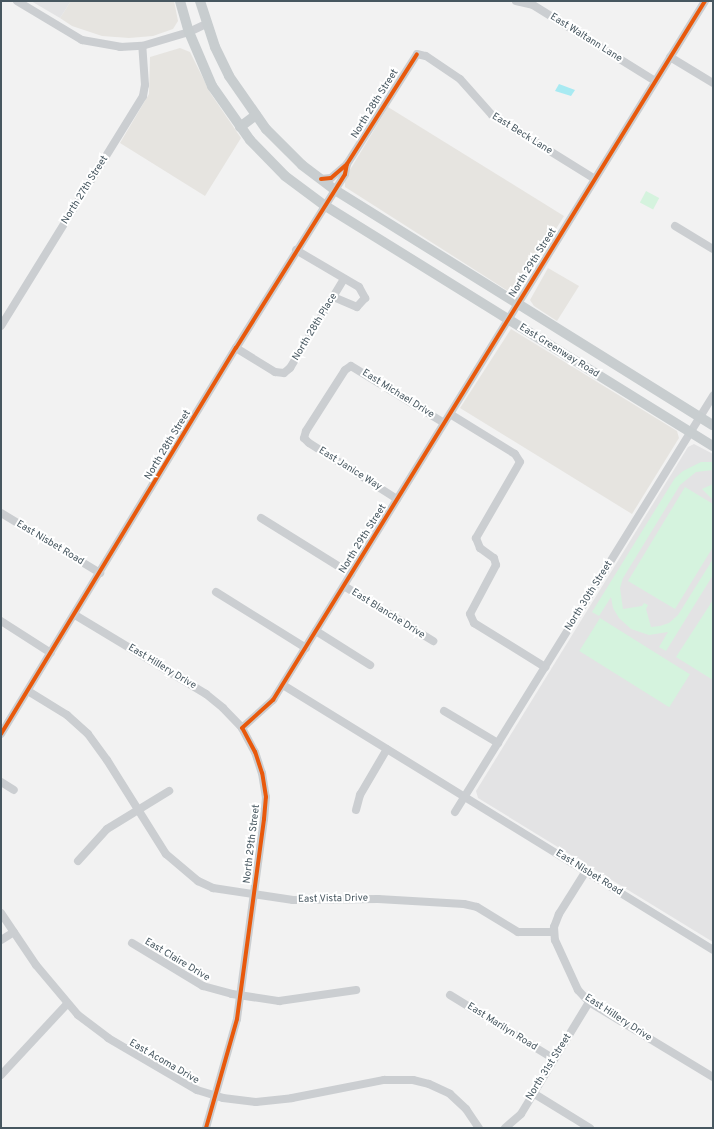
<!DOCTYPE html>
<style>
body{margin:0}
#map{position:relative;width:714px;height:1129px;overflow:hidden;background:#f2f2f2;font-family:Overpass,sans-serif}
div>[style]{position:absolute}
.commercial>*{inset:0;background:#e6e4e0}
.education>*{inset:0;background:#e3e3e4}
.green>*{inset:0;background:#d5f3de;transform-origin:0 0}
.water>*{inset:0;background:#a8eaf2}
.minor>*{height:8px;margin:-4px;padding:0 4px;transform-origin:4px;border-radius:4px;background:#cbced1}
.major>*{height:10px;margin:-5px;padding:0 5px;transform-origin:5px;border-radius:5px;background:#c8cdcf}
.cycleway>*{height:4px;margin:-2px;padding:0 2px;transform-origin:2px;border-radius:2px;background:#e8590c}
span{translate:-50% -50%;white-space:nowrap;text-align:center;line-height:1.15;-webkit-text-stroke:4px #fff;paint-order:stroke}
.street-label{font-size:10px;color:#475760}
.frame{position:absolute;inset:0;border:2px solid #475760;pointer-events:none}
</style>
<div id="map">
<div class="commercial">
<i style="clip-path:polygon(71px 1px,174px 1px,178px 21px,173px 29px,153px 36px,129px 38px,102px 36px,72px 26px,60px 18px)"></i>
<i style="clip-path:polygon(180px 48px,190px 52px,211px 94px,241px 138px,205px 196px,120px 143px,149px 94px,150px 57px)"></i>
<i style="clip-path:polygon(388px 107px,564px 216px,519px 289px,508px 291px,345px 187px,345px 178px)"></i>
<i style="clip-path:polygon(548px 268px,579px 286px,557px 321px,534px 306px,530px 300px)"></i>
<i style="clip-path:polygon(511px 329px,677px 431px,679px 438px,632px 514px,460px 408px)"></i>
</div>
<div class="education">
<i style="clip-path:polygon(31px 1px,71px 1px,60px 18px)"></i>
<i style="clip-path:polygon(694px 444px,713px 454px,713px 942px,478px 798px,476px 791px,688px 447px)"></i>
</div>
<div class="green">
<i style="left:646px;top:191px;width:15px;height:13px;rotate:28deg"></i>
<i style="clip-path:polygon(701px 462px,713px 462px,713px 470px,696px 472px,680px 485px,623px 578px,620px 588px,623px 609px,642px 606px,644px 603px,648px 605px,646px 609px,651px 627px,660px 626px,669px 623px,678px 615px,713px 559px,713px 575px,666px 651px,659px 647px,668px 632px,649px 635px,631px 629px,619px 618px,613px 608px,611px 597px,599px 616px,592px 612px,675px 478px,683px 471px)"></i>
<i style="clip-path:polygon(713px 484px,713px 500px,702px 489px)"></i>
<i style="clip-path:polygon(685px 487px,713px 504px,713px 547px,675px 609px,628px 581px)"></i>
<i style="clip-path:polygon(713px 600px,713px 680px,676px 657px)"></i>
<i style="left:600px;top:618px;width:106px;height:39px;rotate:32deg"></i>
</div>
<div class="water">
<i style="clip-path:polygon(559px 84px,575px 90px,571px 96px,555px 91px)"></i>
</div>
<div class="minor">
<i style="left:17px;top:1px;width:76px;rotate:31deg"></i>
<i style="left:82px;top:40px;width:39px;rotate:10deg"></i>
<i style="left:120px;top:47px;width:22px;rotate:-3deg"></i>
<i style="left:142px;top:46px;width:49px;rotate:-16.6deg"></i>
<i style="left:189px;top:32px;width:19px;rotate:-25deg"></i>
<i style="left:516px;top:1px;width:17px;rotate:13deg"></i>
<i style="left:533px;top:5px;width:144px;rotate:31.9deg"></i>
<i style="left:670px;top:57px;width:50px;rotate:31.2deg"></i>
<i style="left:321px;top:179px;width:10px;rotate:-6deg"></i>
<i style="left:331px;top:178px;width:21px;rotate:-41deg"></i>
<i style="left:347px;top:164px;width:130px;rotate:-57.5deg"></i>
<i style="left:417px;top:54px;width:9px;rotate:13deg"></i>
<i style="left:426px;top:56px;width:41px;rotate:34.1deg"></i>
<i style="left:460px;top:79px;width:48px;rotate:48.4deg"></i>
<i style="left:492px;top:115px;width:121px;rotate:31.9deg"></i>
<i style="left:675px;top:226px;width:44px;rotate:31.2deg"></i>
<i style="left:296px;top:250px;width:73px;rotate:30.4deg"></i>
<i style="left:359px;top:287px;width:13px;rotate:61deg"></i>
<i style="left:365px;top:298px;width:12px;rotate:132deg"></i>
<i style="left:357px;top:307px;width:26px;rotate:-157deg"></i>
<i style="left:1px;top:326px;width:270px;rotate:-58.3deg"></i>
<i style="left:143px;top:96px;width:11px;rotate:-80deg"></i>
<i style="left:145px;top:85px;width:39px;rotate:-94deg"></i>
<i style="left:236px;top:348px;width:46px;rotate:31.6deg"></i>
<i style="left:275px;top:372px;width:9px;rotate:6deg"></i>
<i style="left:284px;top:373px;width:8px;rotate:-40deg"></i>
<i style="left:290px;top:368px;width:104px;rotate:-58.8deg"></i>
<i style="left:450px;top:414px;width:76px;rotate:31.6deg"></i>
<i style="left:515px;top:454px;width:9px;rotate:58deg"></i>
<i style="left:520px;top:462px;width:88px;rotate:120.1deg"></i>
<i style="left:476px;top:538px;width:11px;rotate:68deg"></i>
<i style="left:480px;top:548px;width:17px;rotate:36deg"></i>
<i style="left:494px;top:558px;width:7px;rotate:74deg"></i>
<i style="left:496px;top:565px;width:55px;rotate:118deg"></i>
<i style="left:470px;top:614px;width:10px;rotate:66deg"></i>
<i style="left:474px;top:623px;width:84px;rotate:31.8deg"></i>
<i style="left:397px;top:499px;width:104px;rotate:-147.5deg"></i>
<i style="left:309px;top:443px;width:7px;rotate:-135deg"></i>
<i style="left:304px;top:438px;width:7px;rotate:-74deg"></i>
<i style="left:306px;top:431px;width:72px;rotate:-57.4deg"></i>
<i style="left:345px;top:370px;width:7px;rotate:-34deg"></i>
<i style="left:351px;top:366px;width:109px;rotate:31.5deg"></i>
<i style="left:1px;top:513px;width:116px;rotate:31.2deg"></i>
<i style="left:261px;top:518px;width:106px;rotate:31.9deg"></i>
<i style="left:344px;top:586px;width:105px;rotate:31.7deg"></i>
<i style="left:216px;top:592px;width:106px;rotate:31.9deg"></i>
<i style="left:75px;top:615px;width:153px;rotate:31.1deg"></i>
<i style="left:206px;top:694px;width:22px;rotate:39deg"></i>
<i style="left:223px;top:708px;width:28px;rotate:46deg"></i>
<i style="left:242px;top:728px;width:27px;rotate:62deg"></i>
<i style="left:255px;top:752px;width:22px;rotate:72deg"></i>
<i style="left:262px;top:773px;width:24px;rotate:81deg"></i>
<i style="left:266px;top:797px;width:22px;rotate:95deg"></i>
<i style="left:264px;top:819px;width:202px;rotate:97.7deg"></i>
<i style="left:237px;top:1019px;width:113px;rotate:105.9deg"></i>
<i style="left:1px;top:621px;width:59px;rotate:32.6deg"></i>
<i style="left:316px;top:631px;width:64px;rotate:32.2deg"></i>
<i style="left:283px;top:685px;width:505px;rotate:31.64deg"></i>
<i style="left:28px;top:691px;width:46px;rotate:31.6deg"></i>
<i style="left:67px;top:715px;width:28px;rotate:42deg"></i>
<i style="left:88px;top:734px;width:32px;rotate:54deg"></i>
<i style="left:107px;top:760px;width:111px;rotate:57.9deg"></i>
<i style="left:166px;top:854px;width:42px;rotate:40.2deg"></i>
<i style="left:198px;top:881px;width:17px;rotate:25deg"></i>
<i style="left:213px;top:888px;width:81px;rotate:8.5deg"></i>
<i style="left:293px;top:900px;width:85px;rotate:-0.7deg"></i>
<i style="left:378px;top:899px;width:86px;rotate:3.3deg"></i>
<i style="left:464px;top:904px;width:13px;rotate:13deg"></i>
<i style="left:477px;top:907px;width:48px;rotate:31.4deg"></i>
<i style="left:518px;top:932px;width:36px"></i>
<i style="left:444px;top:711px;width:63px;rotate:30.7deg"></i>
<i style="left:242px;top:728px;width:42px;rotate:-42.1deg"></i>
<i style="left:273px;top:700px;width:822px;rotate:-58.28deg"></i>
<i style="left:1px;top:734px;width:452px;rotate:-58.7deg"></i>
<i style="left:236px;top:348px;width:205px;rotate:-57.9deg"></i>
<i style="left:345px;top:174px;width:10px;rotate:-79deg"></i>
<i style="left:1px;top:782px;width:15px;rotate:32deg"></i>
<i style="left:356px;top:810px;width:16px;rotate:-75deg"></i>
<i style="left:360px;top:795px;width:53px;rotate:-59.6deg"></i>
<i style="left:455px;top:812px;width:490px;rotate:-58.2deg"></i>
<i style="left:78px;top:861px;width:43px;rotate:-47.8deg"></i>
<i style="left:107px;top:829px;width:73px;rotate:-31.5deg"></i>
<i style="left:586px;top:871px;width:51px;rotate:122.1deg"></i>
<i style="left:559px;top:914px;width:14px;rotate:111deg"></i>
<i style="left:554px;top:927px;width:13px;rotate:86deg"></i>
<i style="left:555px;top:940px;width:55px;rotate:65.3deg"></i>
<i style="left:578px;top:990px;width:16px;rotate:47deg"></i>
<i style="left:589px;top:1002px;width:145px;rotate:31.2deg"></i>
<i style="left:1px;top:913px;width:63px;rotate:56.1deg"></i>
<i style="left:36px;top:965px;width:65px;rotate:50deg"></i>
<i style="left:78px;top:1015px;width:38px;rotate:37deg"></i>
<i style="left:108px;top:1038px;width:103px;rotate:30.3deg"></i>
<i style="left:197px;top:1090px;width:27px;rotate:17deg"></i>
<i style="left:223px;top:1098px;width:33px;rotate:7deg"></i>
<i style="left:256px;top:1102px;width:36px;rotate:-6deg"></i>
<i style="left:292px;top:1098px;width:94px;rotate:-11.1deg"></i>
<i style="left:384px;top:1080px;width:29px"></i>
<i style="left:413px;top:1080px;width:16px;rotate:14deg"></i>
<i style="left:429px;top:1084px;width:23px;rotate:25deg"></i>
<i style="left:450px;top:1094px;width:22px;rotate:43deg"></i>
<i style="left:466px;top:1109px;width:23px;rotate:56deg"></i>
<i style="left:1px;top:940px;width:15px;rotate:-32deg"></i>
<i style="left:132px;top:943px;width:83px;rotate:31.2deg"></i>
<i style="left:203px;top:986px;width:30px;rotate:15deg"></i>
<i style="left:232px;top:994px;width:48px;rotate:8.5deg"></i>
<i style="left:279px;top:1001px;width:78px;rotate:-8.1deg"></i>
<i style="left:450px;top:995px;width:122px;rotate:31.6deg"></i>
<i style="left:1px;top:1075px;width:97px;rotate:-47.1deg"></i>
<i style="left:533px;top:1093px;width:67px;rotate:31.6deg"></i>
<i style="left:505px;top:1128px;width:21px;rotate:-41deg"></i>
<i style="left:521px;top:1114px;width:131px;rotate:-58.7deg"></i>
</div>
<div class="major">
<i style="left:180px;top:1px;width:32px;rotate:74deg"></i>
<i style="left:189px;top:32px;width:59px;rotate:66.9deg"></i>
<i style="left:212px;top:86px;width:66px;rotate:54.9deg"></i>
<i style="left:250px;top:140px;width:50px;rotate:45.8deg"></i>
<i style="left:285px;top:176px;width:49px;rotate:36.6deg"></i>
<i style="left:324px;top:205px;width:458px;rotate:31.8deg"></i>
<i style="left:200px;top:1px;width:48px;rotate:71.9deg"></i>
<i style="left:215px;top:47px;width:32px;rotate:64deg"></i>
<i style="left:229px;top:76px;width:65px;rotate:55.1deg"></i>
<i style="left:266px;top:129px;width:51px;rotate:45deg"></i>
<i style="left:302px;top:165px;width:41px;rotate:37.1deg"></i>
<i style="left:335px;top:190px;width:445px;rotate:31.9deg"></i>
<i style="left:240px;top:127px;width:20px;rotate:-37deg"></i>
</div>
<div class="cycleway">
<i style="left:321px;top:179px;width:10px;rotate:-6deg"></i>
<i style="left:331px;top:178px;width:21px;rotate:-41deg"></i>
<i style="left:347px;top:164px;width:130px;rotate:-57.5deg"></i>
<i style="left:1px;top:734px;width:452px;rotate:-58.7deg"></i>
<i style="left:236px;top:348px;width:205px;rotate:-57.9deg"></i>
<i style="left:345px;top:174px;width:10px;rotate:-79deg"></i>
<i style="left:206px;top:1128px;width:113px;rotate:-74.1deg"></i>
<i style="left:237px;top:1019px;width:202px;rotate:-82.3deg"></i>
<i style="left:264px;top:819px;width:22px;rotate:-85deg"></i>
<i style="left:266px;top:797px;width:24px;rotate:-99deg"></i>
<i style="left:262px;top:773px;width:22px;rotate:-108deg"></i>
<i style="left:255px;top:752px;width:27px;rotate:-118deg"></i>
<i style="left:242px;top:728px;width:42px;rotate:-42.1deg"></i>
<i style="left:273px;top:700px;width:822px;rotate:-58.28deg"></i>
</div>
<div class="street-label">
<span style="left:586px;top:38px;rotate:32deg">East Waltann Lane</span>
<span style="left:375px;top:104px;rotate:-58deg">North 28th Street</span>
<span style="left:522px;top:134px;rotate:32deg">East Beck Lane</span>
<span style="left:85px;top:190px;rotate:-58deg">North 27th Street</span>
<span style="left:533px;top:263px;rotate:-58deg">North 29th Street</span>
<span style="left:315px;top:327px;rotate:-59deg">North 28th Place</span>
<span style="left:559px;top:351px;rotate:32deg">East Greenway Road</span>
<span style="left:398px;top:394px;rotate:32deg">East Michael Drive</span>
<span style="left:168px;top:445px;rotate:-59deg">North 28th Street</span>
<span style="left:350px;top:469px;rotate:32deg">East Janice Way</span>
<span style="left:363px;top:539px;rotate:-58deg">North 29th Street</span>
<span style="left:50px;top:543px;rotate:31deg">East Nisbet Road</span>
<span style="left:589px;top:596px;rotate:-58deg">North 30th Street</span>
<span style="left:388px;top:614px;rotate:32deg">East Blanche Drive</span>
<span style="left:162px;top:667px;rotate:31deg">East Hillery Drive</span>
<span style="left:252px;top:844px;rotate:-83deg">North 29th Street</span>
<span style="left:589px;top:873px;rotate:32deg">East Nisbet Road</span>
<span style="left:333px;top:899px;rotate:-1deg">East Vista Drive</span>
<span style="left:177px;top:960px;rotate:31deg">East Claire Drive</span>
<span style="left:618px;top:1018px;rotate:33deg">East Hillery Drive</span>
<span style="left:502px;top:1027px;rotate:32deg">East Marilyn Road</span>
<span style="left:164px;top:1062px;rotate:30deg">East Acoma Drive</span>
<span style="left:549px;top:1067px;rotate:-58deg">North 31st Street</span>
</div>
<div class="frame"></div>
</div>
